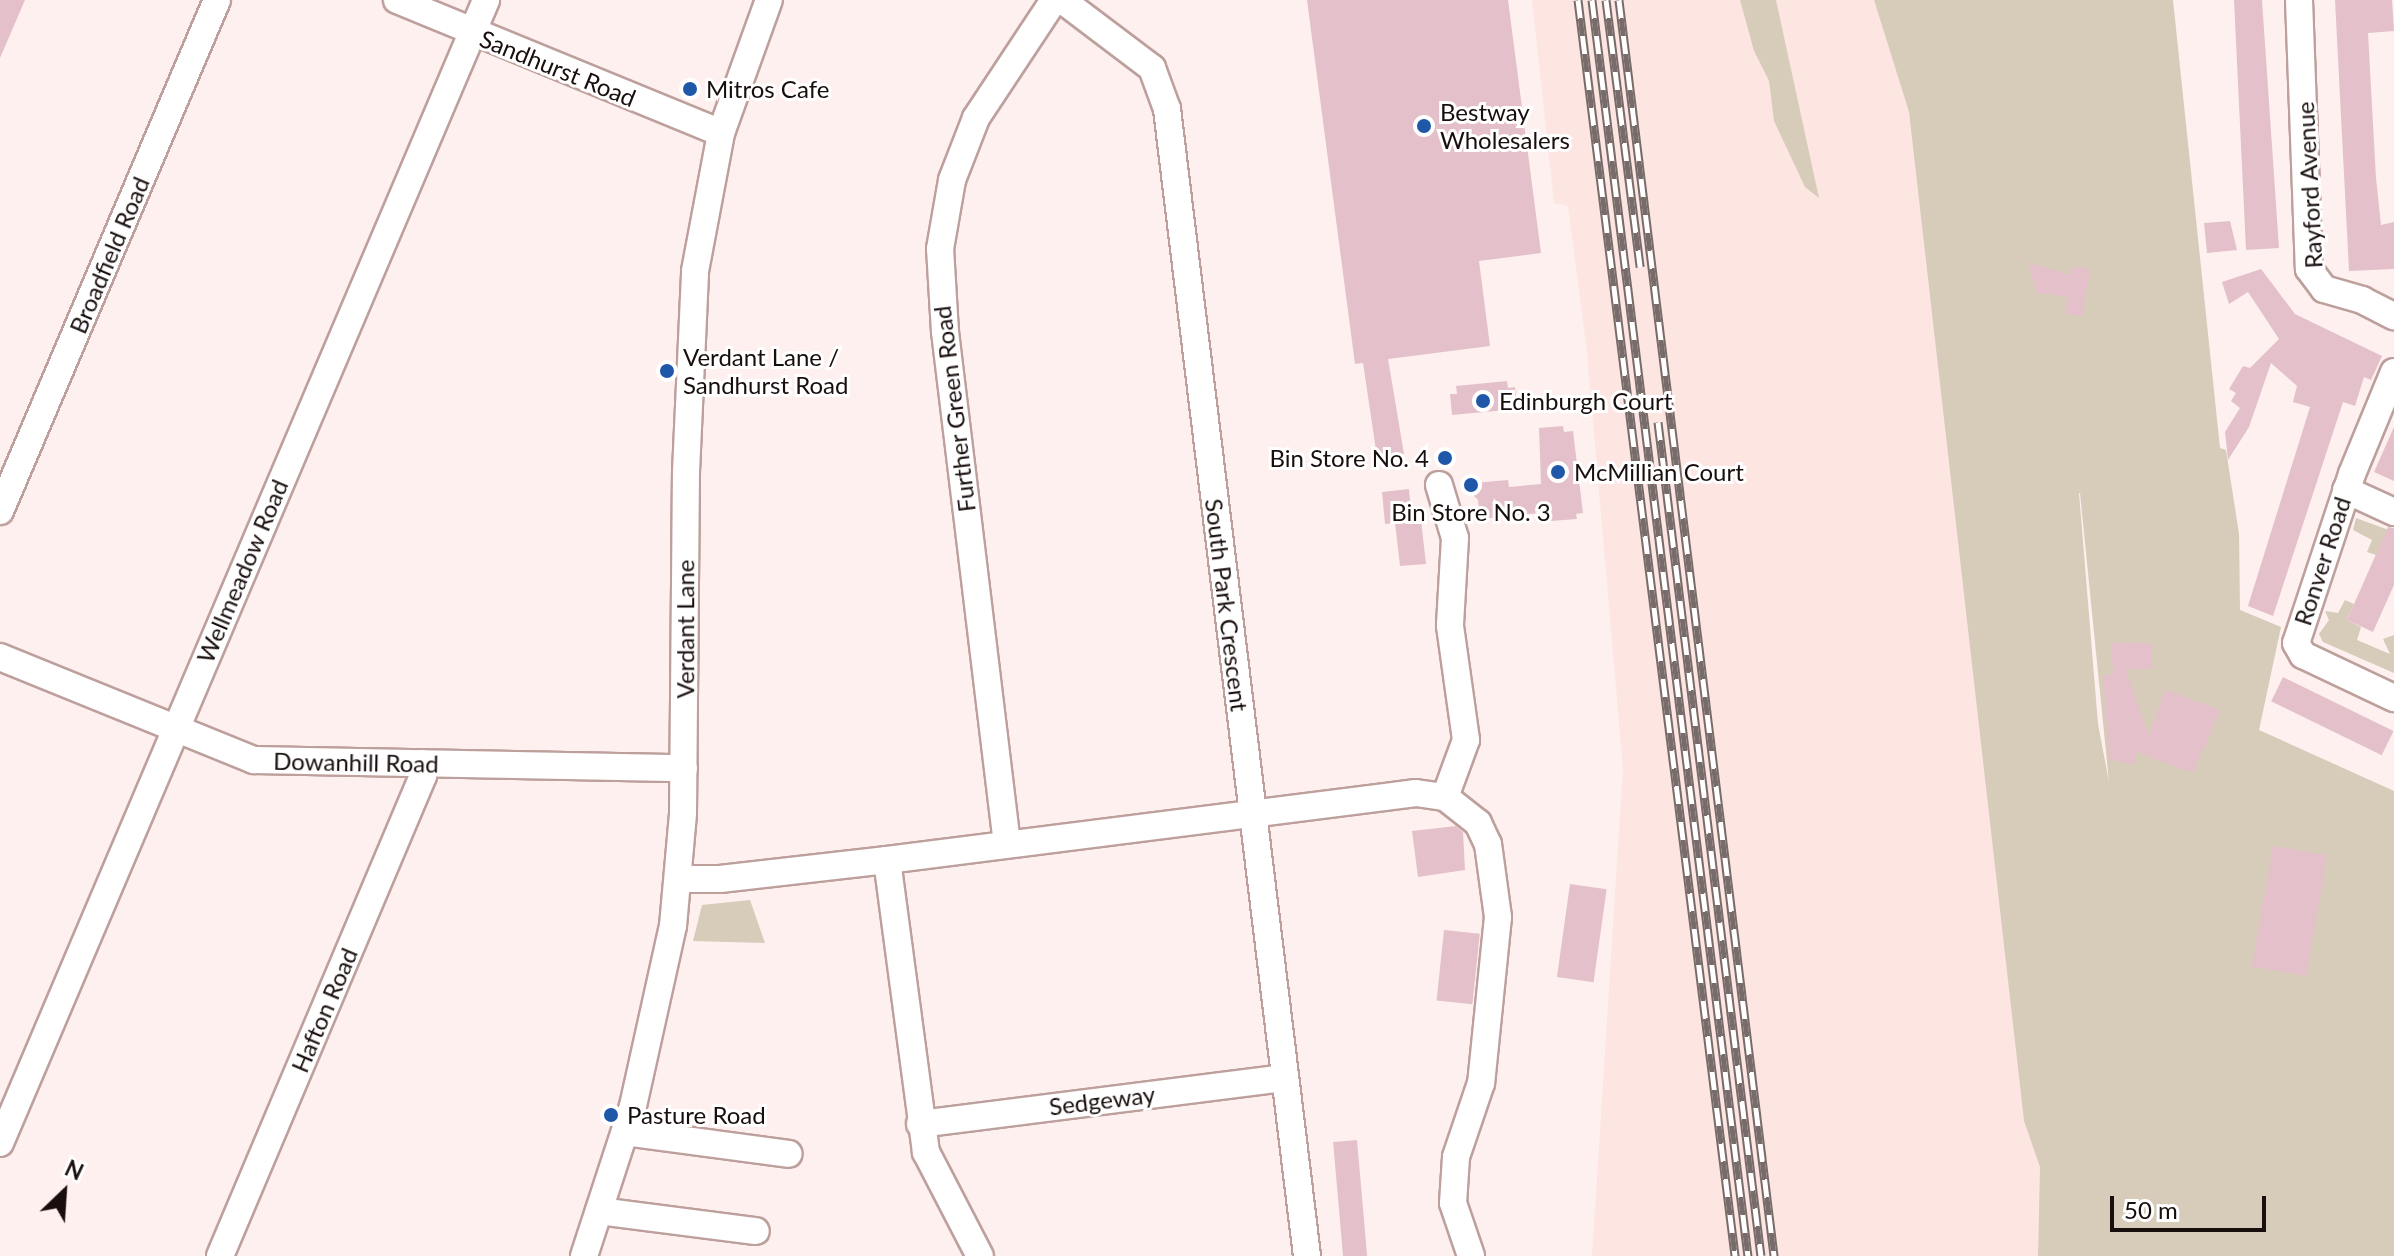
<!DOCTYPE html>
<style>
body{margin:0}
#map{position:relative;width:2394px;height:1256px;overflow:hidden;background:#fdf0ee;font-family:Lato,sans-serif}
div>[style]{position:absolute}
.built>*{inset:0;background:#fde5e2}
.green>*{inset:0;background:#d7cbb9}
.building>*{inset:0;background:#e4c1ca;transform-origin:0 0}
.roads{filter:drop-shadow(2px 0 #bda09c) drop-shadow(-2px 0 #bda09c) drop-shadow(0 2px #bda09c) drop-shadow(0 -2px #bda09c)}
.minor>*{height:26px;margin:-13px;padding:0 13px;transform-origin:13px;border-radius:13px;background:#fff}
.rail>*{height:9px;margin-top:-4.5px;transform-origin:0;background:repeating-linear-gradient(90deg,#fff 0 18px,#776c6a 0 36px);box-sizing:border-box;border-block:2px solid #776c6a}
.dots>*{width:22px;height:22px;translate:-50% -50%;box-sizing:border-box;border:4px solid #fff;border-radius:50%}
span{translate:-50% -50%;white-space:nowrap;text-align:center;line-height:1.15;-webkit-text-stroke:6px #fff;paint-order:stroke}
.street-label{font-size:24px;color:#180e0d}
.poi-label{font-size:24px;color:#180e0d}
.left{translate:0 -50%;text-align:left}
.right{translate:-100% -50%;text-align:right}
.north{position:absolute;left:24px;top:1152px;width:80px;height:80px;-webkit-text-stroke:6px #fff;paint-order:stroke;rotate:25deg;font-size:22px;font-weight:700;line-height:32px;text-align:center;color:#180e0d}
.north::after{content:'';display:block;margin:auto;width:28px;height:36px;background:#180e0d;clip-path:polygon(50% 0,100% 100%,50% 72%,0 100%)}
.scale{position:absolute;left:2110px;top:1196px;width:156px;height:36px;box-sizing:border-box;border:4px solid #180e0d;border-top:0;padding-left:10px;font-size:24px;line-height:28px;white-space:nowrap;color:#180e0d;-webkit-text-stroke:6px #fff;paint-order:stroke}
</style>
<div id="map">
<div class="built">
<i style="clip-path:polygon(1532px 0,1874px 0,1909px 112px,2024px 1121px,2041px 1167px,2038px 1256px,1592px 1256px,1623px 769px,1587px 352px,1568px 206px,1554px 203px)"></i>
</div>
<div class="green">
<i style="clip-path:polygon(1740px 0,1776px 0,1819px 198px,1805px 187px,1774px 121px,1769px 81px,1754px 51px)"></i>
<i style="clip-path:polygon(evenodd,1874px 0,2173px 0,2220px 448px,2226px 450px,2239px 534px,2240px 610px,2281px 627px,2259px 730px,2394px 791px,2394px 1256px,2038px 1256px,2040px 1167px,2024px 1121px,1909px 112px,1874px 0,2079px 493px,2080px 493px,2109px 782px,2098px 724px,2079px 493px)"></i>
<i style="clip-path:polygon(2356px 518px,2394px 532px,2376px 555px,2367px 552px,2372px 540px,2353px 530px)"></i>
<i style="clip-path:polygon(2345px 600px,2354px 604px,2347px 620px,2361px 627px,2357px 640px,2390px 654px,2383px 639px,2394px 635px,2394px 673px,2323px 642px,2319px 634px,2329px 620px,2325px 611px,2338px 613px)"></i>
<i style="clip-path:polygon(750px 900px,765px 943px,693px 941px,702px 905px)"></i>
</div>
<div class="building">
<i style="clip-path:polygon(0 0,25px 0,0 58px)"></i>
<i style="clip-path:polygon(1307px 0,1508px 0,1541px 253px,1479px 261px,1490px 346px,1388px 359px,1404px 454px,1377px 457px,1363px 363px,1355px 364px)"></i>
<i style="clip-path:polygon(2234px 0,2262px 0,2279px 248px,2246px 250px)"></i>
<i style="clip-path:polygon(2335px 0,2392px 0,2394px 31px,2368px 33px,2376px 178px,2381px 225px,2394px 222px,2394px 269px,2349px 271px)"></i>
<i style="clip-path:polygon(2230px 221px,2237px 250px,2207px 253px,2204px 223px)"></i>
<i style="clip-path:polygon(2028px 262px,2071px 275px,2073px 266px,2090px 269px,2082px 317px,2065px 313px,2068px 297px,2037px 293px)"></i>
<i style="clip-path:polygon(2261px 269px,2295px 314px,2382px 356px,2371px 380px,2364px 377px,2355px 406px,2343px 402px,2273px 616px,2248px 606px,2310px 407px,2293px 402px,2297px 386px,2271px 363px,2249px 427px,2228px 460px,2225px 432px,2240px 408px,2231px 401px,2236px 393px,2229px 389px,2243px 366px,2250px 368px,2279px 339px,2248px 292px,2229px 304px,2222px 282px)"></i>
<i style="clip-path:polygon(1507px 381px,1508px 388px,1515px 387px,1517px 409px,1452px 415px,1450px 394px,1457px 394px,1456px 386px)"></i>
<i style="clip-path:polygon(1563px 426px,1564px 432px,1573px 431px,1583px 513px,1576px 514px,1577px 519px,1551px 521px,1550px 512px,1480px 519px,1478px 500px,1462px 484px,1508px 480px,1509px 487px,1541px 484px,1539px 428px)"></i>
<i style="clip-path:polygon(2394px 427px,2394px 481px,2374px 472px)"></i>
<i style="clip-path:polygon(1409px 489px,1412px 521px,1421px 520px,1426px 564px,1400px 566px,1395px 523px,1385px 524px,1382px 492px)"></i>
<i style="clip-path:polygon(2388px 527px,2394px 528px,2394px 585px,2373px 632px,2347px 620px)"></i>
<i style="clip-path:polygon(2111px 642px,2152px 644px,2151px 669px,2126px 670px,2149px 736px,2165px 690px,2220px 710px,2193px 773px,2136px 752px,2136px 765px,2109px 759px,2103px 675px,2113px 675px)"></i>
<i style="left:2283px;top:677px;width:123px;height:27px;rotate:26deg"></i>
<i style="clip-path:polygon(1456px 826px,1463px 832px,1465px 870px,1418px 877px,1412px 831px)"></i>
<i style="left:2273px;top:846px;width:55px;height:122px;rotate:10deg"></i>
<i style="left:1570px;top:884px;width:37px;height:94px;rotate:8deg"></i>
<i style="left:1444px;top:930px;width:36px;height:71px;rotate:6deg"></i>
<i style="left:1357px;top:1140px;width:117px;height:24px;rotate:85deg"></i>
</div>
<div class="roads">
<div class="minor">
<i style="left:397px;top:0;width:350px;rotate:22.3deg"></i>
<i style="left:1062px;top:0;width:113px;rotate:37.1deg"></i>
<i style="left:1152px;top:68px;width:44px;rotate:69.9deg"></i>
<i style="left:1167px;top:109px;width:1156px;rotate:83.04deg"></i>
<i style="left:2299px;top:0;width:269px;rotate:87.9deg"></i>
<i style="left:2309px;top:269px;width:25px;rotate:53deg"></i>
<i style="left:2324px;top:289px;width:40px;rotate:16deg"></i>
<i style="left:2362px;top:300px;width:36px;rotate:27deg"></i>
<i style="left:2394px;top:372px;width:110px;rotate:112.4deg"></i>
<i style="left:2352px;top:474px;width:178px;rotate:108.3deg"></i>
<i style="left:2296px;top:643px;width:14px;rotate:60deg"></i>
<i style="left:2303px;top:655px;width:101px;rotate:25.3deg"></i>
<i style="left:1439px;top:485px;width:55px;rotate:73.2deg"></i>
<i style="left:1455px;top:538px;width:88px;rotate:93.3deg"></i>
<i style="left:1450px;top:626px;width:115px;rotate:82deg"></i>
<i style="left:1466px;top:740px;width:61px;rotate:110.2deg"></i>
<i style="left:2346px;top:490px;width:53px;rotate:24.6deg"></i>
<i style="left:0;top:511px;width:555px;rotate:-66.99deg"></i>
<i style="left:0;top:657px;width:274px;rotate:22.1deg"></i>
<i style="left:254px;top:760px;width:430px;rotate:1.1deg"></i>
<i style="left:1007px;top:844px;width:516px;rotate:-96.9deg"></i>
<i style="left:945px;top:332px;width:83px;rotate:-93.4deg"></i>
<i style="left:940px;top:249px;width:70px;rotate:-80.1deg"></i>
<i style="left:952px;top:180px;width:66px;rotate:-68.8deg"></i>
<i style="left:976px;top:118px;width:141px;rotate:-56.5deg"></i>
<i style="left:887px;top:860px;width:295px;rotate:82.4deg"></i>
<i style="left:926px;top:1152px;width:117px;rotate:62.6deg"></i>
<i style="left:678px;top:879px;width:42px"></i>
<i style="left:720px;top:879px;width:168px;rotate:-6.5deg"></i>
<i style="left:887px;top:860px;width:533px;rotate:-7.22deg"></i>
<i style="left:1416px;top:793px;width:29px;rotate:8deg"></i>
<i style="left:1445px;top:797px;width:42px;rotate:38.2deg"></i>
<i style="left:1478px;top:823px;width:23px;rotate:65deg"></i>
<i style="left:1488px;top:844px;width:74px;rotate:82.2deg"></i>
<i style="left:1498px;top:917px;width:167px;rotate:95.8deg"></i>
<i style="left:1481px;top:1083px;width:78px;rotate:108.7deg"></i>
<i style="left:1456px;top:1157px;width:46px;rotate:93.7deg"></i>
<i style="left:1453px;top:1203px;width:56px;rotate:71.2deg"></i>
<i style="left:920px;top:1124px;width:367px;rotate:-7.2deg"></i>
<i style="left:625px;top:1132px;width:165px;rotate:7.6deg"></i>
<i style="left:0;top:1143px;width:1242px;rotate:-66.96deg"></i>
<i style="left:599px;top:1211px;width:158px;rotate:7.3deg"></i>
<i style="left:220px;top:1256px;width:521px;rotate:-67.08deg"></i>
<i style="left:423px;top:776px;width:13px;rotate:-94deg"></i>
<i style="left:584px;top:1256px;width:158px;rotate:-71.9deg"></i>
<i style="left:633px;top:1106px;width:184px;rotate:-77.5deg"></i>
<i style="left:673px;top:926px;width:113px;rotate:-84.9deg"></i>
<i style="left:683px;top:813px;width:341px;rotate:-89.5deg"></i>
<i style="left:686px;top:472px;width:201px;rotate:-87.4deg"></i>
<i style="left:695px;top:271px;width:140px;rotate:-79.3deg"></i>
<i style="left:721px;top:133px;width:141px;rotate:-70.2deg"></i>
</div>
</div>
<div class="rail">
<i style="left:1578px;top:0;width:1266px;rotate:82.87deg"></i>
<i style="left:1592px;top:0;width:1266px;rotate:82.92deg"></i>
<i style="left:1606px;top:0;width:269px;rotate:82.7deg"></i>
<i style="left:1619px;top:0;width:1266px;rotate:82.96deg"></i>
<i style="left:1658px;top:422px;width:840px;rotate:82.96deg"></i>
</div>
<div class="dots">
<i style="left:690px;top:89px;background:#1f57a9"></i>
<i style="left:1424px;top:126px;background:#1f57a9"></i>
<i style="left:667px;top:371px;background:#1f57a9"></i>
<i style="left:1483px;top:401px;background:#1f57a9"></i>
<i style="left:1445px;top:458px;background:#1f57a9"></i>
<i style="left:1558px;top:472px;background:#1f57a9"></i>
<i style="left:1471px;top:485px;background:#1f57a9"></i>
<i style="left:611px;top:1115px;background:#1f57a9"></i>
</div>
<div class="street-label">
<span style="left:558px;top:68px;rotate:22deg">Sandhurst Road</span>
<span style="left:2309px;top:185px;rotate:-93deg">Rayford Avenue</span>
<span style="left:109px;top:255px;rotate:-67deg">Broadfield Road</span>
<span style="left:954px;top:409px;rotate:-97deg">Further Green Road</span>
<span style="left:2322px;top:561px;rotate:-72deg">Ronver Road</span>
<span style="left:242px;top:571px;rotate:-67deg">Wellmeadow Road</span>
<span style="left:1227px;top:605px;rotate:83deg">South Park Crescent</span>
<span style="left:685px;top:629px;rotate:-90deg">Verdant Lane</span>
<span style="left:356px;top:762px;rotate:1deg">Dowanhill Road</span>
<span style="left:324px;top:1010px;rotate:-67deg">Hafton Road</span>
<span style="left:1102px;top:1100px;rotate:-7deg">Sedgeway</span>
</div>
<div class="poi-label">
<span class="left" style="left:706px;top:89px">Mitros Cafe</span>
<span class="left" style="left:1440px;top:126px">Bestway<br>Wholesalers</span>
<span class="left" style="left:683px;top:371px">Verdant Lane /<br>Sandhurst Road</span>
<span class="left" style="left:1499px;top:401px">Edinburgh Court</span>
<span class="right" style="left:1429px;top:458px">Bin Store No. 4</span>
<span class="left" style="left:1574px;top:472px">McMillian Court</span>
<span style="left:1471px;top:512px">Bin Store No. 3</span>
<span class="left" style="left:627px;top:1115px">Pasture Road</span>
</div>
<div class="north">N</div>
<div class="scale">50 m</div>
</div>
